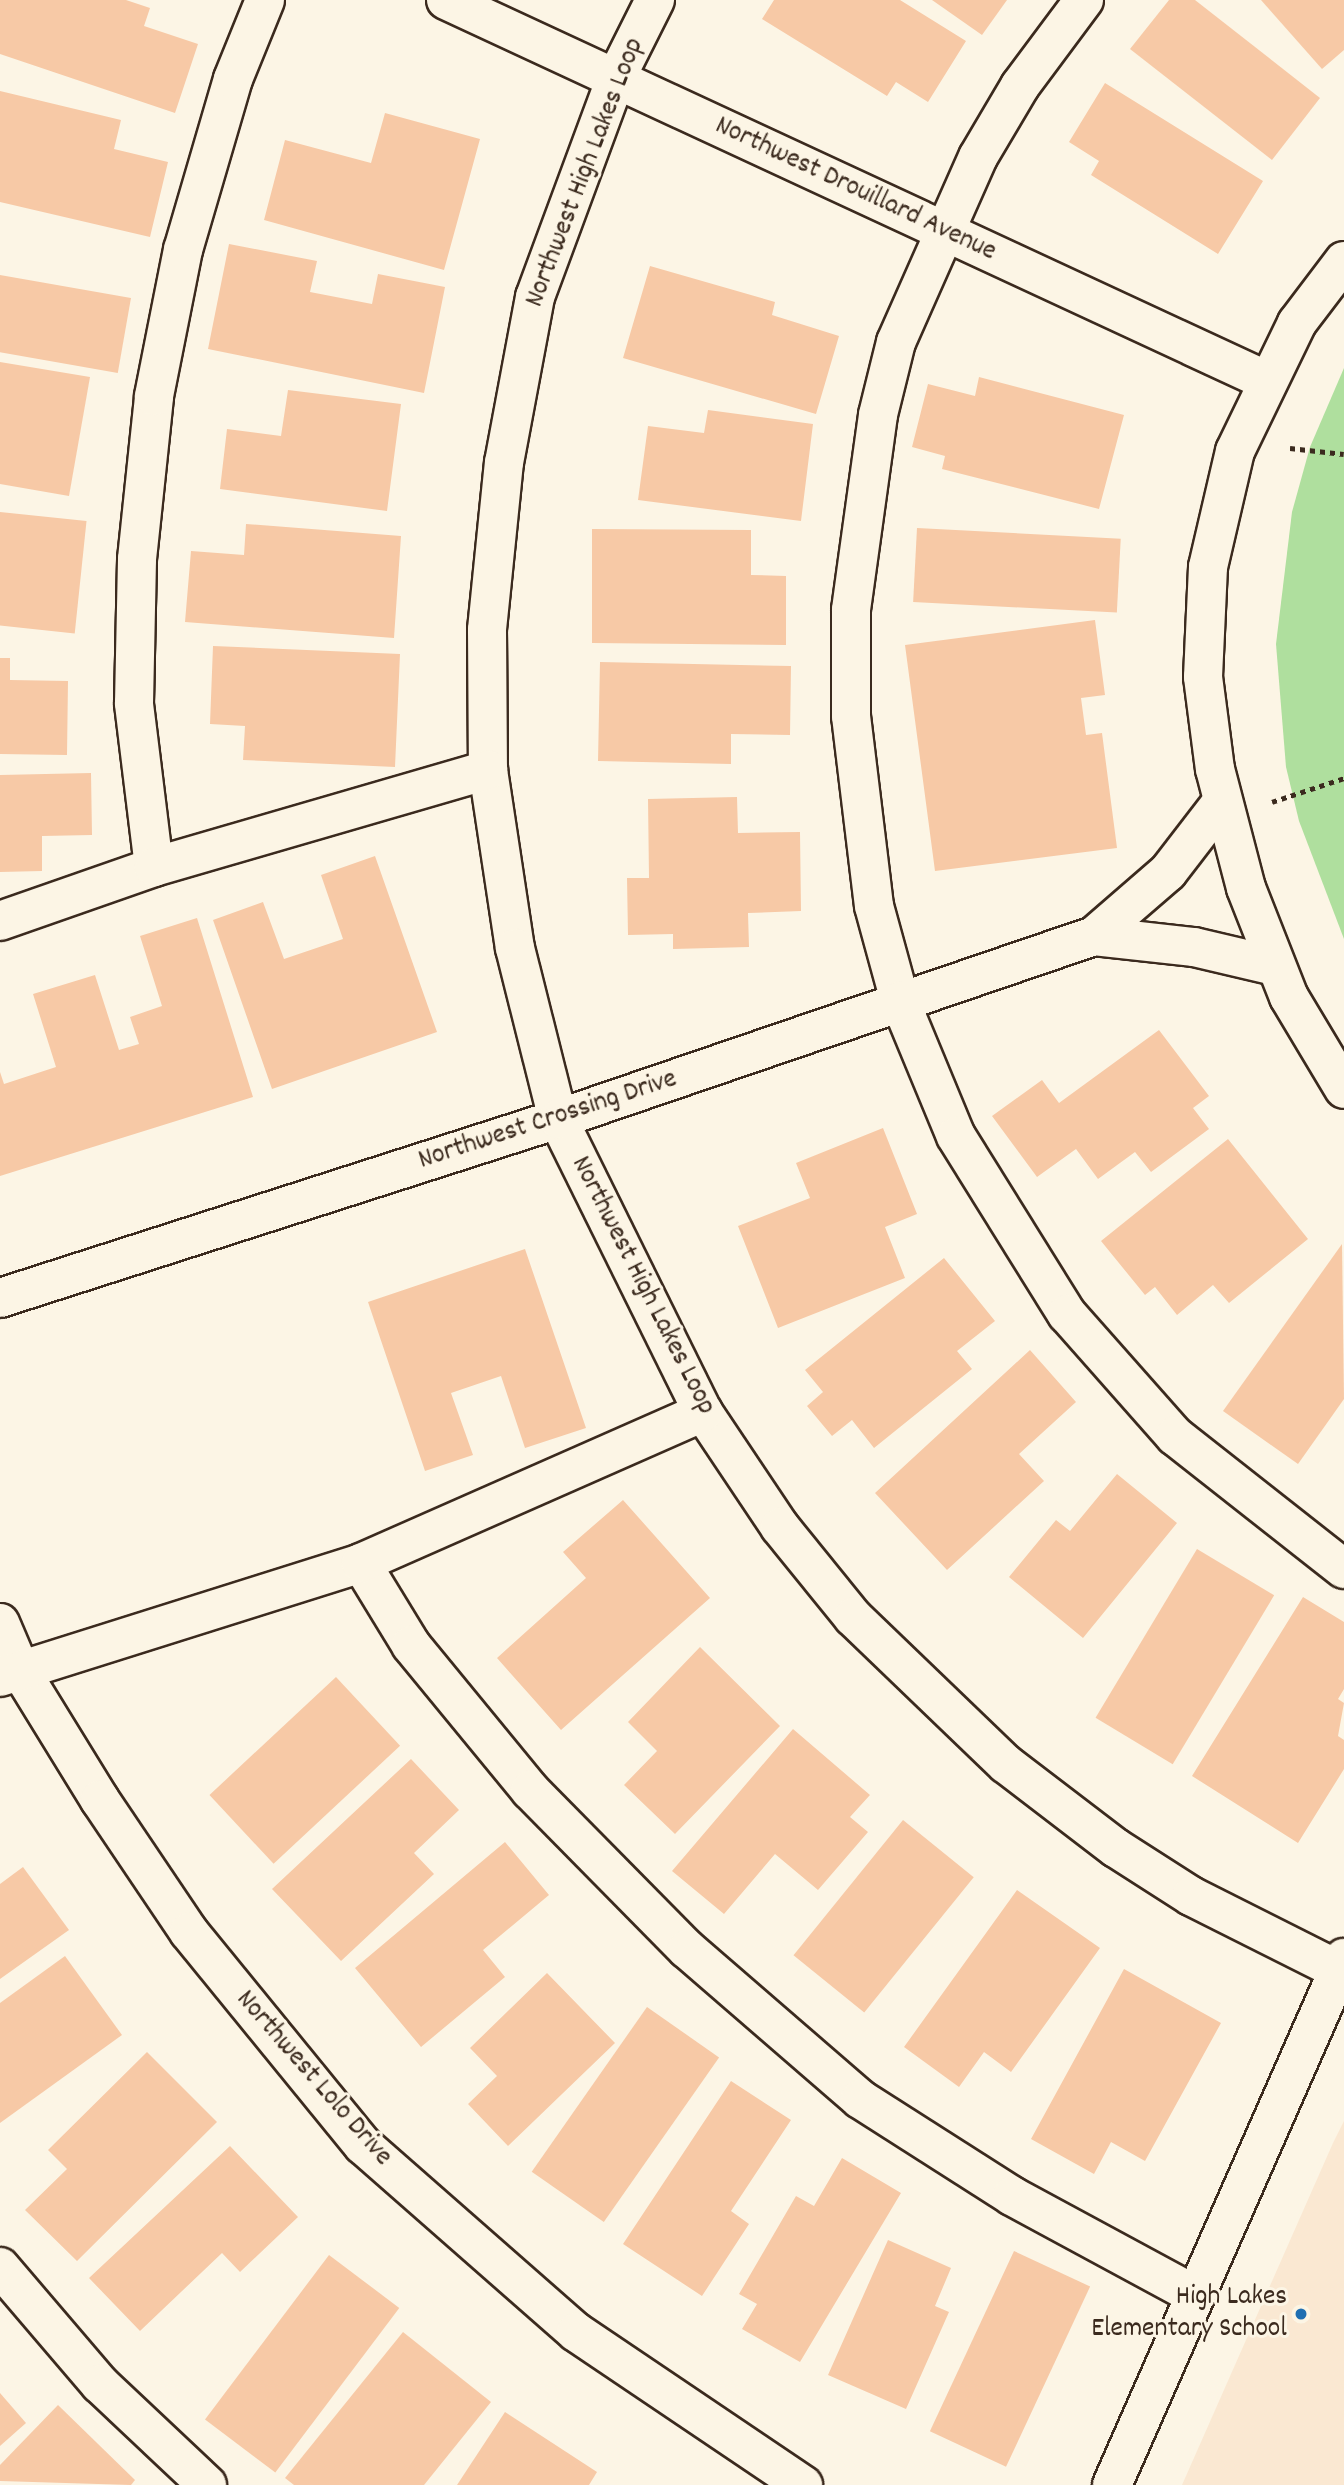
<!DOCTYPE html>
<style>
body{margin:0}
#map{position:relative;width:1344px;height:2485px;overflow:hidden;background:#fcf5e5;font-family:Dekko,sans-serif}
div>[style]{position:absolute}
.built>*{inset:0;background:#fae8d2}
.green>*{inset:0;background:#afdf9e}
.building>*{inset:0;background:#f7c9a6;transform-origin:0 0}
.path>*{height:4.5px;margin-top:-2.25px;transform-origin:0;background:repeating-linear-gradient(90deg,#3b2a1e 0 5px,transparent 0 10px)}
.roads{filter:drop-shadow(2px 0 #3b2a1e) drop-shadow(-2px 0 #3b2a1e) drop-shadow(0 2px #3b2a1e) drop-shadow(0 -2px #3b2a1e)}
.minor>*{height:38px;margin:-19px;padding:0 19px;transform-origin:19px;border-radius:19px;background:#fcf5e5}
.dots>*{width:19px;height:19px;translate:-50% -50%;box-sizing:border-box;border:4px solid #fcf5e5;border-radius:50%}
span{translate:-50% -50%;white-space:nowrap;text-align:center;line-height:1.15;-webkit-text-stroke:6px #fcf5e5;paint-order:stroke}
.street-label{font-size:28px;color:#3b2a1e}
.poi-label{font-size:28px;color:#3b2a1e}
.right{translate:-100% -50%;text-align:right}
</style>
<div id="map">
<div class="built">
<i style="clip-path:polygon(1344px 2121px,1344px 2485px,1182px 2485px,1333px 2143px)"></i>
</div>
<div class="green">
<i style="clip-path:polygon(1344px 368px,1344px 939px,1299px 821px,1286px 767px,1276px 644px,1292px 512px,1310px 447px)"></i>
</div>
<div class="building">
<i style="clip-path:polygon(0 0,126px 0,150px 8px,144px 26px,198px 44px,175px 113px,0 54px)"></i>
<i style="clip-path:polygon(774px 0,900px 0,966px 41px,928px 102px,896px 82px,887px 96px,762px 19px)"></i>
<i style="clip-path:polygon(932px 0,1007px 0,982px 35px)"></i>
<i style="clip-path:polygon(1169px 0,1195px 0,1320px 98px,1272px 160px,1130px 49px)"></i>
<i style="clip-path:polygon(1261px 0,1344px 0,1344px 50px,1322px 69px)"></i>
<i style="clip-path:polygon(1105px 83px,1263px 181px,1218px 254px,1091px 175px,1099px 161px,1069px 142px)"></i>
<i style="clip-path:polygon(0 91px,121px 120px,114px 149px,168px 162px,150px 237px,0 202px)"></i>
<i style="clip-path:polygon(385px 113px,480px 139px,444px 270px,264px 220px,285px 140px,371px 163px)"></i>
<i style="clip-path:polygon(229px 244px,317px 261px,310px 292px,372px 304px,378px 274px,445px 287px,424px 393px,208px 349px)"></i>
<i style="clip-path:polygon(650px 266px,775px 302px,772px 315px,839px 336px,816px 414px,623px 358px)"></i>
<i style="left:0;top:275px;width:133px;height:76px;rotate:10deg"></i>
<i style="clip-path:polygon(0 362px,90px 377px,69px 496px,0 484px)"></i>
<i style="clip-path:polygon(979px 377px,1124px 415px,1099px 509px,942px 469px,945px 456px,912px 447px,928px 384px,975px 396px)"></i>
<i style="clip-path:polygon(288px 390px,401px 404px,387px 511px,220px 489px,227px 429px,281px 436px)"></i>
<i style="clip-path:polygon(708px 410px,813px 424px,801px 521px,638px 500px,648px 426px,704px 433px)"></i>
<i style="left:0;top:512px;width:87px;height:113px;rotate:6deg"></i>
<i style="clip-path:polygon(246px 524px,401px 536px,394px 638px,185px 622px,191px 551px,244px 555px)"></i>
<i style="left:917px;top:528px;width:204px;height:74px;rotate:3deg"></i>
<i style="clip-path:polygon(592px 529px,751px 530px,751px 575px,786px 576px,786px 645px,592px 643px)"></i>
<i style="clip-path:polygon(1095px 620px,1105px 695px,1081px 698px,1086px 735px,1102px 733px,1117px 848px,935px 871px,905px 645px)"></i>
<i style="clip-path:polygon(213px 646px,400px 654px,395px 767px,243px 760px,245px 726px,210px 724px)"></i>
<i style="clip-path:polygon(0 658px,10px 658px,10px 680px,68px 681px,67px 755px,0 754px)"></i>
<i style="clip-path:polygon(600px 662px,791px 666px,790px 735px,731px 734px,731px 764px,598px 761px)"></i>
<i style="clip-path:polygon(91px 773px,92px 835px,42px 836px,42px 871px,0 872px,0 775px)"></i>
<i style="clip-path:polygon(737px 797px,738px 833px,800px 832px,801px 911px,748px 913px,749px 947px,673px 949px,673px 934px,628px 935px,627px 878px,649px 878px,648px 799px)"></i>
<i style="clip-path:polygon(375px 856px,437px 1032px,272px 1089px,213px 920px,263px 902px,284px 959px,343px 939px,321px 875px)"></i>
<i style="clip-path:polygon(197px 918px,253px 1097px,0 1176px,0 1072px,4px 1084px,56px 1067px,33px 994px,95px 975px,119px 1050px,139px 1044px,130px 1017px,162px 1006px,140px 936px)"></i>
<i style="clip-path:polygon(1159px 1030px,1209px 1096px,1193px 1108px,1209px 1129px,1151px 1172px,1135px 1152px,1098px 1179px,1076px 1149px,1037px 1177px,992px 1116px,1042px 1080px,1059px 1103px)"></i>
<i style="clip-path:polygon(883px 1128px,917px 1214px,885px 1227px,905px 1278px,778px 1328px,738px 1226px,810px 1198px,796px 1163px)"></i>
<i style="clip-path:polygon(1228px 1139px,1308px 1239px,1229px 1303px,1213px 1285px,1177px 1315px,1155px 1287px,1145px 1295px,1101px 1241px)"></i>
<i style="clip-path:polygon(1342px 1244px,1344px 1399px,1298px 1464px,1223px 1411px)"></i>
<i style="clip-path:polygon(525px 1249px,586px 1428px,525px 1448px,501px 1376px,451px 1393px,473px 1455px,425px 1471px,368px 1302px)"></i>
<i style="clip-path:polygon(944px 1258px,995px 1321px,957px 1351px,972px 1369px,874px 1448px,852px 1420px,832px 1436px,807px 1406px,823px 1392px,805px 1370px)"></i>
<i style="clip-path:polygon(1030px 1350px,1076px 1402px,1019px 1454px,1044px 1481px,947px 1570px,875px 1493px)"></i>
<i style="clip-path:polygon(1117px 1474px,1177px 1523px,1083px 1638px,1009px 1577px,1056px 1520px,1070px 1531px)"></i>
<i style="clip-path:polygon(623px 1500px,710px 1598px,561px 1730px,497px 1658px,586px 1578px,563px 1552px)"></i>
<i style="left:1197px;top:1549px;width:90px;height:197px;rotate:31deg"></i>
<i style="clip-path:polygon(1303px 1597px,1344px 1622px,1344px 1689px,1338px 1699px,1344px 1703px,1338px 1736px,1344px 1740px,1344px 1769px,1298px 1843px,1192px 1776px)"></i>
<i style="clip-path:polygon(700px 1647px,780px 1726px,675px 1834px,624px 1785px,657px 1751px,628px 1722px)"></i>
<i style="left:336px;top:1677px;width:94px;height:173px;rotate:47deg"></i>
<i style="clip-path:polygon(793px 1729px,870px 1795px,850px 1817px,868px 1832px,818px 1890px,775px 1854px,724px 1914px,672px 1871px)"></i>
<i style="clip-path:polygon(411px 1759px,459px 1810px,414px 1853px,434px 1874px,341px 1961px,272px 1889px)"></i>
<i style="left:903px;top:1820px;width:91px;height:174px;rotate:39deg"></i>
<i style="clip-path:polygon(505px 1842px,549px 1895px,483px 1950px,505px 1977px,421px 2047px,355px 1968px)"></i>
<i style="clip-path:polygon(23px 1867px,69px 1930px,0 1979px,0 1884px)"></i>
<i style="clip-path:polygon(1017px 1890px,1100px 1948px,1011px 2072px,984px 2052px,959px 2087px,904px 2047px)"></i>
<i style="clip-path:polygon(65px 1956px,122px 2035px,0 2123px,0 2003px)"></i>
<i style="clip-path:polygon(1124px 1969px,1221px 2023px,1145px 2161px,1111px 2142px,1094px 2174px,1031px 2139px)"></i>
<i style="clip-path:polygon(547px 1973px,615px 2043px,508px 2146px,468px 2104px,497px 2076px,470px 2048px)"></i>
<i style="left:647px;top:2007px;width:88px;height:201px;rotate:35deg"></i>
<i style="clip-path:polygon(147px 2052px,217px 2122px,77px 2261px,25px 2210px,67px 2169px,48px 2150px)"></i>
<i style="clip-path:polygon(731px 2081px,791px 2120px,731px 2211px,749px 2224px,702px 2296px,623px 2244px)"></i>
<i style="clip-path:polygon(230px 2146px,298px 2217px,240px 2272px,222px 2253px,140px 2331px,89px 2278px)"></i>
<i style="clip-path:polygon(842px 2158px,901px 2193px,800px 2362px,742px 2329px,757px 2304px,739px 2294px,796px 2196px,814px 2206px)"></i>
<i style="clip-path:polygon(888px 2240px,951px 2268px,935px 2306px,949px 2312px,906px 2409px,828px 2375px)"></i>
<i style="left:1014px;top:2251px;width:84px;height:199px;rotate:25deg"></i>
<i style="left:329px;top:2255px;width:88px;height:206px;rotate:37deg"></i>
<i style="clip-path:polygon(403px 2332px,491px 2402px,424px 2485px,294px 2485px,285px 2478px)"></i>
<i style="clip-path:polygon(0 2393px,26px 2423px,0 2446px)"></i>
<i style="clip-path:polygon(58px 2405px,135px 2480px,131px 2485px,0 2481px,0 2465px)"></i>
<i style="clip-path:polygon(505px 2412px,597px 2472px,589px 2485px,457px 2485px)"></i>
</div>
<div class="path">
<i style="left:1290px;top:448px;width:54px;rotate:6.3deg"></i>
<i style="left:1272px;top:802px;width:76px;rotate:-18.4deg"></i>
</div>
<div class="roads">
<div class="minor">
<i style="left:446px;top:0;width:903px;rotate:24.89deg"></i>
<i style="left:655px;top:0;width:87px;rotate:116.6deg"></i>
<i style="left:616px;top:78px;width:233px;rotate:110.3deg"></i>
<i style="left:535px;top:297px;width:168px;rotate:100.6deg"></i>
<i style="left:504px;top:462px;width:169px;rotate:95.8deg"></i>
<i style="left:487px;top:630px;width:140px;rotate:89.6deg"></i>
<i style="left:488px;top:770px;width:180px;rotate:81.4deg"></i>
<i style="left:515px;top:948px;width:176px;rotate:75.9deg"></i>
<i style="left:558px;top:1119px;width:327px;rotate:63.7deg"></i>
<i style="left:703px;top:1412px;width:138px;rotate:56.2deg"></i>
<i style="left:780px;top:1527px;width:116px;rotate:51deg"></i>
<i style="left:853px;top:1617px;width:212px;rotate:43.9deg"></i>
<i style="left:1006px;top:1764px;width:138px;rotate:37.4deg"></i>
<i style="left:1116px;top:1848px;width:89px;rotate:32.6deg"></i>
<i style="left:1191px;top:1896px;width:171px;rotate:26.7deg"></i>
<i style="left:1084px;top:0;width:107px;rotate:126.7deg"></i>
<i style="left:1020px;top:86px;width:82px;rotate:120.6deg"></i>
<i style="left:978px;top:157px;width:202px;rotate:113.9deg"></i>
<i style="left:896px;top:342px;width:75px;rotate:103.9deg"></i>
<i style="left:878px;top:415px;width:197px;rotate:97.9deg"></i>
<i style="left:851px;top:610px;width:106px;rotate:90deg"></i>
<i style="left:851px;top:716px;width:191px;rotate:83.1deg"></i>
<i style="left:874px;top:906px;width:98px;rotate:74.7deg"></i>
<i style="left:900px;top:1001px;width:146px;rotate:67.5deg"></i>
<i style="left:956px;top:1136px;width:210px;rotate:58.1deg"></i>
<i style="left:1067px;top:1314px;width:163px;rotate:48.5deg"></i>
<i style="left:1175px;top:1436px;width:215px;rotate:38.2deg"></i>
<i style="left:1344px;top:261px;width:78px;rotate:127.2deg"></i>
<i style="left:1297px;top:323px;width:142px;rotate:115.8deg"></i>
<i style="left:1235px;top:451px;width:119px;rotate:103.1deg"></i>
<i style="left:1208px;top:567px;width:110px;rotate:92.6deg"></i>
<i style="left:1203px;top:677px;width:93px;rotate:82.6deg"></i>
<i style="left:1215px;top:769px;width:123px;rotate:75.4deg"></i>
<i style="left:1246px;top:888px;width:117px;rotate:68.5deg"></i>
<i style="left:1289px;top:997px;width:107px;rotate:59.1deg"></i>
<i style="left:154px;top:867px;width:165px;rotate:-97deg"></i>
<i style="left:134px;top:703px;width:144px;rotate:-88.8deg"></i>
<i style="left:137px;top:559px;width:164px;rotate:-84deg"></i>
<i style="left:154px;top:396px;width:149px;rotate:-78.8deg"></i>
<i style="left:183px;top:250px;width:178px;rotate:-73.7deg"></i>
<i style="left:233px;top:79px;width:85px;rotate:-67.9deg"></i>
<i style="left:0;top:921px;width:163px;rotate:-19.3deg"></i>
<i style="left:154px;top:867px;width:348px;rotate:-16.2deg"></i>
<i style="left:1094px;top:936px;width:101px;rotate:6.3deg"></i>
<i style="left:1194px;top:947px;width:83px;rotate:13.2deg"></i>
<i style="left:0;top:1298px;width:586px;rotate:-17.79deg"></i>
<i style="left:558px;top:1119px;width:566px;rotate:-18.85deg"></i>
<i style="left:1094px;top:936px;width:98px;rotate:-40.9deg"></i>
<i style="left:1168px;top:872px;width:88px;rotate:-52.4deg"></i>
<i style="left:361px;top:1563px;width:96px;rotate:58.6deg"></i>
<i style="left:411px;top:1645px;width:188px;rotate:50.6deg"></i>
<i style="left:530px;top:1790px;width:223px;rotate:45.4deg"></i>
<i style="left:687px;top:1949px;width:229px;rotate:40.9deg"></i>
<i style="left:860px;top:2099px;width:180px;rotate:32.5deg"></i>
<i style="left:1012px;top:2196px;width:208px;rotate:28.4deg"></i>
<i style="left:0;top:1623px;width:51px;rotate:66.9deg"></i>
<i style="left:20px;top:1670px;width:153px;rotate:58.4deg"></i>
<i style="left:100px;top:1800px;width:159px;rotate:56deg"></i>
<i style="left:189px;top:1932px;width:275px;rotate:50.8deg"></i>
<i style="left:363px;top:2145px;width:283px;rotate:41.3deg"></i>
<i style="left:576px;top:2332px;width:274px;rotate:34deg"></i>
<i style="left:0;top:1677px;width:379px;rotate:-17.5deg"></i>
<i style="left:361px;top:1563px;width:374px;rotate:-23.8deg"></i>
<i style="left:0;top:2267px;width:154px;rotate:49.5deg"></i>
<i style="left:100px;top:2384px;width:147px;rotate:43.3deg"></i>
<i style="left:1112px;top:2485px;width:576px;rotate:-66.24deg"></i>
</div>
</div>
<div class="dots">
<i style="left:1301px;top:2314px;background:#1f6fb2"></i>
</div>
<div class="street-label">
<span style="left:586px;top:173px;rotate:-69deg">Northwest High Lakes Loop</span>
<span style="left:855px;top:190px;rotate:25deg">Northwest Drouillard Avenue</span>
<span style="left:548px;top:1121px;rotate:-18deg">Northwest Crossing Drive</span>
<span style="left:642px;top:1286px;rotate:63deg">Northwest High Lakes Loop</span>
<span style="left:313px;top:2079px;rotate:49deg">Northwest Lolo Drive</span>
</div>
<div class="poi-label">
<span class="right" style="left:1287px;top:2314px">High Lakes<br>Elementary School</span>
</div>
</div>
